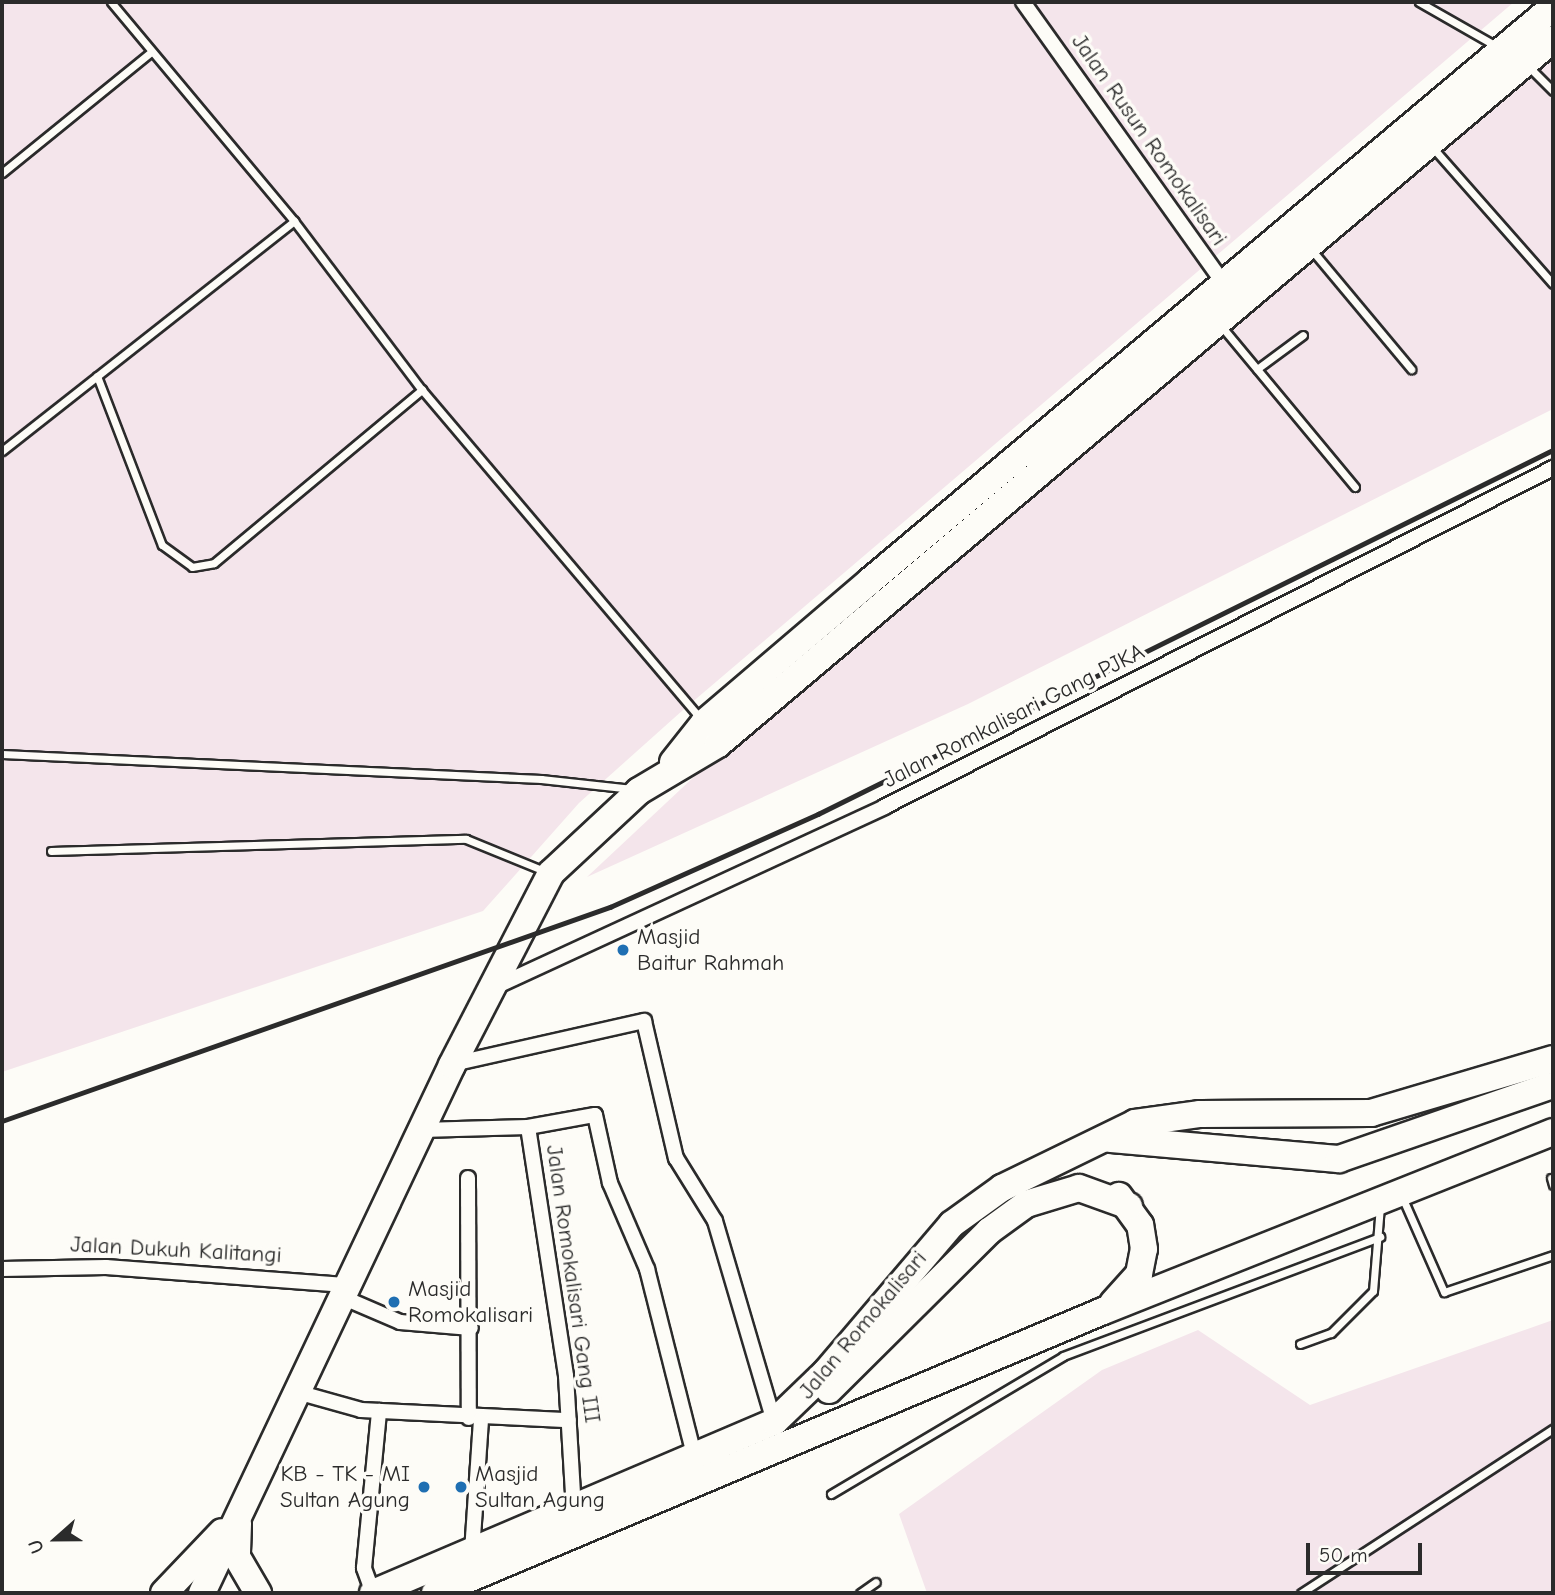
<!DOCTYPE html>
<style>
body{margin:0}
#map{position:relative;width:1555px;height:1595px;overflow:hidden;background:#fdfcf7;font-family:"Comic Neue",sans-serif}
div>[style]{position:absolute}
.built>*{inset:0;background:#f4e5eb}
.roads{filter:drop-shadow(2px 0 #2b2b2b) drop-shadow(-2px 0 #2b2b2b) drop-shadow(0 2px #2b2b2b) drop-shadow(0 -2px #2b2b2b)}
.lane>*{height:7px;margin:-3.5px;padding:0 3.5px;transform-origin:3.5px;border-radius:3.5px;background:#fdfcf7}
.street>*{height:14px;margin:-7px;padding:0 7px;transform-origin:7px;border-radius:7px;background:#fdfcf7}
.highway>*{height:26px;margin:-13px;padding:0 13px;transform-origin:13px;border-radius:13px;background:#fdfcf7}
.rail>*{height:4.5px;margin:-2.25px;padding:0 2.25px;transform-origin:2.25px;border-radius:2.25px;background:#2b2b2b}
.dots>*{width:19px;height:19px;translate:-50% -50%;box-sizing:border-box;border:4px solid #fdfcf7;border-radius:50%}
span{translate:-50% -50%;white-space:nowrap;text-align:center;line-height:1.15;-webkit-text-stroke:7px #fdfcf7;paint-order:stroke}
.street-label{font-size:23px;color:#2b2b2b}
.poi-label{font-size:23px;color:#2b2b2b}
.left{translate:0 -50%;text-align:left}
.right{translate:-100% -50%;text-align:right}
.frame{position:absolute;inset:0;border:4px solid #2b2b2b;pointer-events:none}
.north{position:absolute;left:21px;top:1504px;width:70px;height:70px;-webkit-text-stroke:5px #fdfcf7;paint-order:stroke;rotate:249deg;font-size:19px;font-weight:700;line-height:28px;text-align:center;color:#2b2b2b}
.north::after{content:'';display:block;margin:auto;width:24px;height:32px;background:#2b2b2b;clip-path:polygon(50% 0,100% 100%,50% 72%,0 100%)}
.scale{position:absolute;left:1306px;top:1543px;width:116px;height:32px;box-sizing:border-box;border:4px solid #2b2b2b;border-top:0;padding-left:9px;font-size:21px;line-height:24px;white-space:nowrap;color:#2b2b2b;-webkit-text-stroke:5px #fdfcf7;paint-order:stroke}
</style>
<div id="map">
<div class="built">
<i style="clip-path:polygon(2px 2px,1514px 2px,683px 710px,579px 803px,483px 911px,2px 1072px)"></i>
<i style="clip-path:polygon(1553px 51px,1553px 409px,968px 704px,587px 877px,697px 774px)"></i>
<i style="clip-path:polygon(1553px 1320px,1553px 1593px,927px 1593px,899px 1514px,1102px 1370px,1198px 1330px,1310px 1405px)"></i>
</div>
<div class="roads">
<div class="lane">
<i style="left:111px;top:2px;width:285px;rotate:50.1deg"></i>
<i style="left:294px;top:221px;width:212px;rotate:52.9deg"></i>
<i style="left:422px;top:390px;width:433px;rotate:49.7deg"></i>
<i style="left:1419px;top:2px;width:91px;rotate:29.7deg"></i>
<i style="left:1528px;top:66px;width:35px;rotate:45deg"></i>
<i style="left:1433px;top:148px;width:181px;rotate:48.6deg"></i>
<i style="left:2px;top:173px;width:192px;rotate:-39.1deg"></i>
<i style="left:1310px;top:248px;width:158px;rotate:50.1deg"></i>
<i style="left:1222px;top:327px;width:208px;rotate:50.3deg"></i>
<i style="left:1257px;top:369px;width:57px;rotate:-36.5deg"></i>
<i style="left:97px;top:376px;width:181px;rotate:69deg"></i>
<i style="left:162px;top:545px;width:37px;rotate:36deg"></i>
<i style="left:192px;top:567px;width:22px;rotate:-10deg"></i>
<i style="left:214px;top:563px;width:271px;rotate:-39.8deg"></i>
<i style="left:2px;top:451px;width:372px;rotate:-38.2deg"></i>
<i style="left:2px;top:754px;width:540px;rotate:2.66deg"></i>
<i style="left:541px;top:779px;width:92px;rotate:6.3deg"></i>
<i style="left:51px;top:851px;width:415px;rotate:-1.7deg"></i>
<i style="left:466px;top:839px;width:87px;rotate:22.2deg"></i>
<i style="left:1551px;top:1178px;width:7px;rotate:74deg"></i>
<i style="left:1403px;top:1199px;width:102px;rotate:66.2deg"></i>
<i style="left:1444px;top:1292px;width:115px;rotate:-18.7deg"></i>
<i style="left:1300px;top:1344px;width:33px;rotate:-20deg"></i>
<i style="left:1331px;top:1333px;width:59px;rotate:-45deg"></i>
<i style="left:1373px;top:1291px;width:85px;rotate:-85.3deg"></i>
<i style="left:831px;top:1494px;width:270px;rotate:-30.7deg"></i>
<i style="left:1063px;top:1356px;width:339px;rotate:-20.6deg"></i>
<i style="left:860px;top:1593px;width:19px;rotate:-35deg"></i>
<i style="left:1301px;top:1593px;width:301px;rotate:-33.1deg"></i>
</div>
<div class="street">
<i style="left:1023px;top:2px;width:351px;rotate:54.5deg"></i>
<i style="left:493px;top:988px;width:431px;rotate:-24.8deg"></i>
<i style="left:884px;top:807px;width:750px;rotate:-26.87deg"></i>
<i style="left:453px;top:1064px;width:196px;rotate:-12.7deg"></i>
<i style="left:644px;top:1021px;width:141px;rotate:76.9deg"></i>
<i style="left:676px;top:1158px;width:74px;rotate:58.2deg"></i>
<i style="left:715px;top:1221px;width:209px;rotate:73.6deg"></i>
<i style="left:528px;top:1127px;width:252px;rotate:81.3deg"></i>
<i style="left:566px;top:1376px;width:135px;rotate:86.6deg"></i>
<i style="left:421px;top:1130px;width:107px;rotate:-1.6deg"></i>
<i style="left:528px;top:1127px;width:68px;rotate:-10.2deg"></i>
<i style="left:595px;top:1115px;width:70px;rotate:77.6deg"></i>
<i style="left:610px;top:1183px;width:94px;rotate:66.7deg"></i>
<i style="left:647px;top:1269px;width:196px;rotate:75.8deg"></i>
<i style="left:468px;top:1178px;width:240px;rotate:89.8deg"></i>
<i style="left:2px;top:1269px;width:104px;rotate:-1.1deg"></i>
<i style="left:106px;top:1267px;width:243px;rotate:4.3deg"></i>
<i style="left:342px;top:1297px;width:63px;rotate:23.3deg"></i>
<i style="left:400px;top:1322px;width:71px;rotate:4.8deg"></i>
<i style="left:297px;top:1392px;width:66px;rotate:15.7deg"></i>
<i style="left:361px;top:1410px;width:208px;rotate:2.8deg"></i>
<i style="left:472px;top:1552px;width:133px;rotate:-86.1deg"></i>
<i style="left:373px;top:1593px;width:27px;rotate:-110deg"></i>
<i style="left:364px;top:1568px;width:158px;rotate:-84.5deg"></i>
</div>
<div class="highway">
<i style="left:673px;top:762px;width:50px;rotate:-51.5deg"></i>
<i style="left:704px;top:723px;width:218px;rotate:-40.5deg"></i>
<i style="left:870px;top:581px;width:892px;rotate:-40.04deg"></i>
<i style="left:1110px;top:1139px;width:230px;rotate:5deg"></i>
<i style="left:1339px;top:1159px;width:226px;rotate:-19.1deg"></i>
<i style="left:1113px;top:1303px;width:39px;rotate:-48deg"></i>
<i style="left:1139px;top:1274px;width:25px;rotate:-79deg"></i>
<i style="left:1144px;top:1249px;width:24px;rotate:-99deg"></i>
<i style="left:1140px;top:1225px;width:36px;rotate:-126deg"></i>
<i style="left:829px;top:1390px;width:226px;rotate:-44.8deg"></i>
<i style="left:989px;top:1231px;width:46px;rotate:-36.1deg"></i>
<i style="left:1026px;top:1204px;width:55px;rotate:-16.8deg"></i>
<i style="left:1079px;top:1188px;width:53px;rotate:19.8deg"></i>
<i style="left:238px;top:1524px;width:33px;rotate:92deg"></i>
<i style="left:237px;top:1557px;width:42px;rotate:59.7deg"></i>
<i style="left:164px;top:1593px;width:84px;rotate:-46.4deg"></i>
<i style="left:202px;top:1593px;width:584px;rotate:-64.66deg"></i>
<i style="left:452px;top:1065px;width:216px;rotate:-62.7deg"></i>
<i style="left:551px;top:873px;width:120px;rotate:-43deg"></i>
<i style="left:639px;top:791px;width:92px;rotate:-30.7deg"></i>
<i style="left:718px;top:744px;width:1093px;rotate:-40.17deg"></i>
<i style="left:373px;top:1593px;width:436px;rotate:-23.1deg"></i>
<i style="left:774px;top:1422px;width:72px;rotate:-43.9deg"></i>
<i style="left:826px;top:1372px;width:194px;rotate:-49.6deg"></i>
<i style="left:952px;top:1224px;width:62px;rotate:-35.8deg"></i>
<i style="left:1002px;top:1188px;width:148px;rotate:-26deg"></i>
<i style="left:1135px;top:1123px;width:66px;rotate:-7.9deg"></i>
<i style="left:1200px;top:1114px;width:171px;rotate:-0.3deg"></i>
<i style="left:1371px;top:1113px;width:190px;rotate:-16.5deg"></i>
<i style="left:435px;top:1593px;width:725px;rotate:-22.89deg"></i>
<i style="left:1103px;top:1311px;width:484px;rotate:-21.7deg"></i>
</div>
</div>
<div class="rail">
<i style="left:2px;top:1121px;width:645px;rotate:-19.39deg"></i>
<i style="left:610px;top:907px;width:228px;rotate:-24.1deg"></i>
<i style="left:818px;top:814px;width:820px;rotate:-26.35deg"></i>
</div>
<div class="dots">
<i style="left:623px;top:950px;background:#1f6fb2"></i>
<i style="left:394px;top:1302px;background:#1f6fb2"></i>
<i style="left:424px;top:1487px;background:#1f6fb2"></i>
<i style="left:461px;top:1487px;background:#1f6fb2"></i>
</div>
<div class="street-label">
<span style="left:1149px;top:140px;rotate:55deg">Jalan Rusun Romokalisari</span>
<span style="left:1014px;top:716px;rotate:-27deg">Jalan Romkalisari Gang PJKA</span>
<span style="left:176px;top:1250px;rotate:3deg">Jalan Dukuh Kalitangi</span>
<span style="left:573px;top:1284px;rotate:82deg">Jalan Romokalisari Gang III</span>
<span style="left:863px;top:1325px;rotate:-50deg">Jalan Romokalisari</span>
</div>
<div class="poi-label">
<span class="left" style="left:637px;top:950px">Masjid<br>Baitur Rahmah</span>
<span class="left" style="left:408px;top:1302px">Masjid<br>Romokalisari</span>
<span class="right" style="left:410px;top:1487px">KB - TK - MI<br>Sultan Agung</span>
<span class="left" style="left:475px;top:1487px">Masjid<br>Sultan Agung</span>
</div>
<div class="frame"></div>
<div class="north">U</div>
<div class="scale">50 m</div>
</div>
